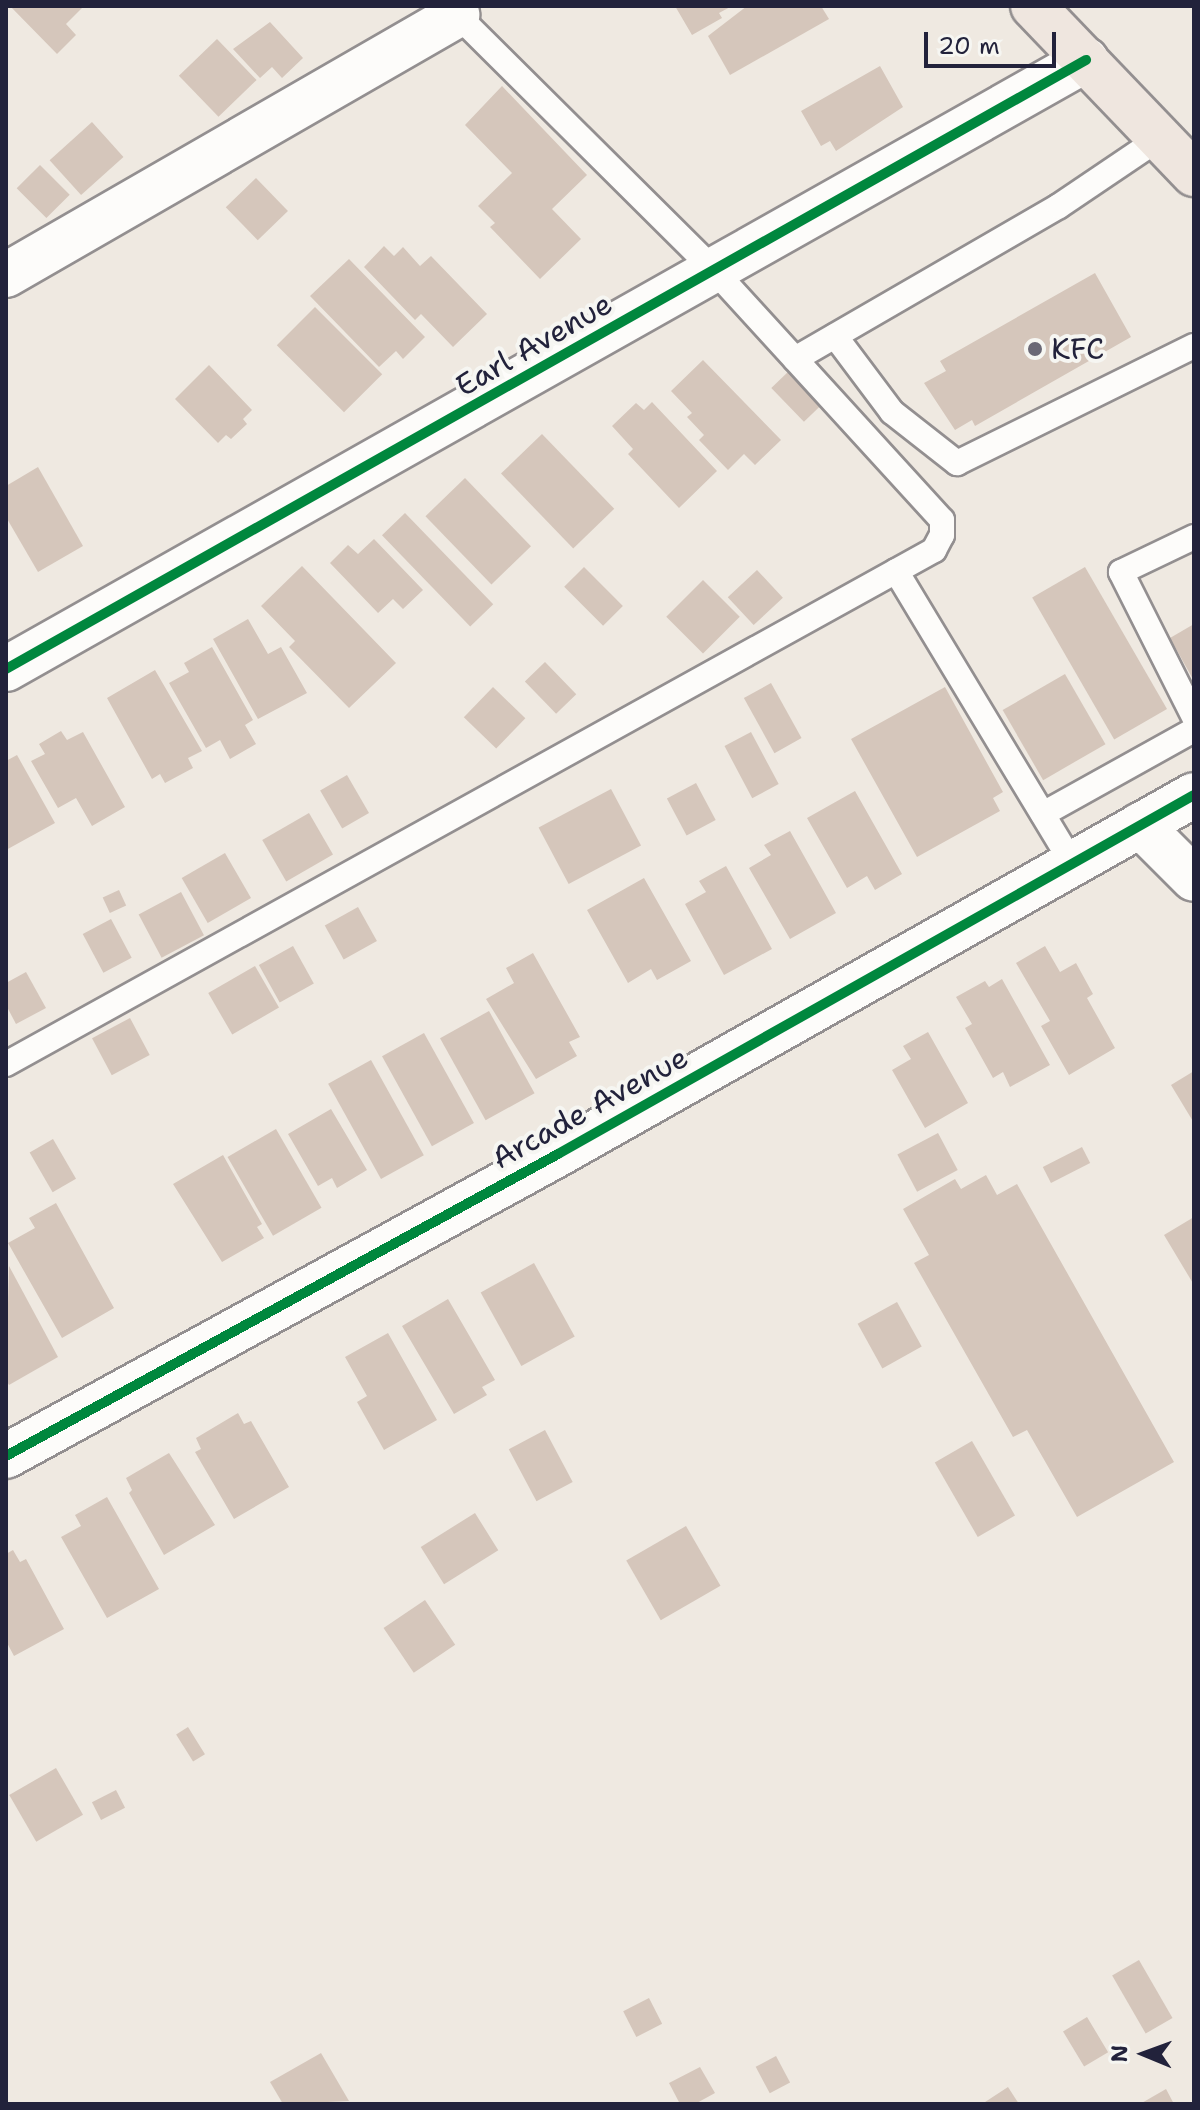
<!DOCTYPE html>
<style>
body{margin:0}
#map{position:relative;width:1200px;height:2110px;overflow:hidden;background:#efe9e1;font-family:"Shantell Sans",sans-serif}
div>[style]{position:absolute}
.building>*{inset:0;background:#d5c6bb;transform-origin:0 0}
.roads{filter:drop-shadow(2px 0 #938f90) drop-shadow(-2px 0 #938f90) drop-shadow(0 2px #938f90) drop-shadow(0 -2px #938f90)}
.service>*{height:24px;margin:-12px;padding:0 12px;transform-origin:12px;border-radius:12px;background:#fdfcfa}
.minor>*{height:44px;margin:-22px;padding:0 22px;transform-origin:22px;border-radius:22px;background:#fdfcfa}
.primary>*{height:44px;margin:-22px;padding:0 22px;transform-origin:22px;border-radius:22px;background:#efe6df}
.cycleway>*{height:10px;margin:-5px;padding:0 5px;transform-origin:5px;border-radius:5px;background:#00873e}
.dots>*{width:22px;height:22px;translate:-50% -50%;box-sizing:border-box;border:4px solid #f6f6f2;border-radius:50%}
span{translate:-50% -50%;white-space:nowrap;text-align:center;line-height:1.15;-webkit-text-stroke:8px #f6f6f2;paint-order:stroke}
.street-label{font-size:30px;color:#22223b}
.poi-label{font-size:30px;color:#22223b}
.left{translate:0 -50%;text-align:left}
.frame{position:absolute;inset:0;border:8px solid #22223b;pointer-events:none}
.north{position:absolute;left:1104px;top:2014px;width:80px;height:80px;-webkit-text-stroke:6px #f6f6f2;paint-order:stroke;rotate:271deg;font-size:22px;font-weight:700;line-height:32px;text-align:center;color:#22223b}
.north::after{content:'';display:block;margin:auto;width:28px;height:36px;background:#22223b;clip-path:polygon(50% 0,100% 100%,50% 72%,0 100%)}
.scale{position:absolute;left:924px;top:32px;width:132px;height:36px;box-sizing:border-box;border:4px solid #22223b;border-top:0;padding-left:10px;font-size:24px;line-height:28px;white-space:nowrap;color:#22223b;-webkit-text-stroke:6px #f6f6f2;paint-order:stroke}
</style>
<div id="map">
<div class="building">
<i style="clip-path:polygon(10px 6px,84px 6px,66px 24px,76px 35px,57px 54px)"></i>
<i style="clip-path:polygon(675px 6px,732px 6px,719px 13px,722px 18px,692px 35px)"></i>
<i style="clip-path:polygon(747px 6px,821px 6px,829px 19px,730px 75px,708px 36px)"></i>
<i style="clip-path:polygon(270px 22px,303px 58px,282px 78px,272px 67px,260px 78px,233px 49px)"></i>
<i style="left:217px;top:39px;width:57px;height:53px;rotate:46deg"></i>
<i style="clip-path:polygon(880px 66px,903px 107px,836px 151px,830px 141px,821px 146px,801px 111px)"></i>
<i style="clip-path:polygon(502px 86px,587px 175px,552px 209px,581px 239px,540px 279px,490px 227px,495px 223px,478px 206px,512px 173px,465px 125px)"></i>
<i style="left:92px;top:122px;width:47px;height:57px;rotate:48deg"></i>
<i style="left:40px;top:165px;width:42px;height:33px;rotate:45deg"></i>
<i style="left:256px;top:178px;width:46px;height:42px;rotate:46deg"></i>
<i style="clip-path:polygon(384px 246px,394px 256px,403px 247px,420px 266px,431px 256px,487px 314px,453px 347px,421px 314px,415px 320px,364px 267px)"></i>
<i style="clip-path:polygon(349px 259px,425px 337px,403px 359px,396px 351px,379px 367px,310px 296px)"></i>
<i style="clip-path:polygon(1095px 273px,1131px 337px,975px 426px,972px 420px,955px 430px,924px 383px,946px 371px,940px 361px)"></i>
<i style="left:315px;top:307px;width:95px;height:54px;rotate:45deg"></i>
<i style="clip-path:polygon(703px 360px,781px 440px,755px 465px,744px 454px,728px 470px,699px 440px,704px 435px,687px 417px,692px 413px,671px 391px)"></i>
<i style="clip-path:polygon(209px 365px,252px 410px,243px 419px,247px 424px,231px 439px,226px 435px,218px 443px,175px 399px)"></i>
<i style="left:790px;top:370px;width:47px;height:26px;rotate:46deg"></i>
<i style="clip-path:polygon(652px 402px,717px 471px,679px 508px,628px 454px,633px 449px,612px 426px,636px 403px,644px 410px)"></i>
<i style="left:542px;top:434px;width:104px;height:57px;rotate:46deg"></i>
<i style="clip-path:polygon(38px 467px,83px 546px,38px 572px,6px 517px,6px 486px)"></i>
<i style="left:465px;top:478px;width:95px;height:55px;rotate:46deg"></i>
<i style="left:405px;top:513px;width:127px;height:32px;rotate:46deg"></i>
<i style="clip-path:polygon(374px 539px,423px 590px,403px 609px,393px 599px,378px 613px,330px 563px,348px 545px,358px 554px)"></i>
<i style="clip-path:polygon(302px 566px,396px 663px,349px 708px,289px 647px,295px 641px,261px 606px)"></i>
<i style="left:584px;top:567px;width:55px;height:28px;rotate:45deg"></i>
<i style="left:1085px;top:567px;width:164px;height:61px;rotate:60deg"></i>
<i style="left:757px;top:570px;width:38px;height:40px;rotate:47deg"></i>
<i style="left:703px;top:580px;width:52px;height:52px;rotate:45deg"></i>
<i style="clip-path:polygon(248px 619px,268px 654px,281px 647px,307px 693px,258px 719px,213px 639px)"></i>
<i style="clip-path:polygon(1194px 624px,1194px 681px,1170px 638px)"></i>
<i style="clip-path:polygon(212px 647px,253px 720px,245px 725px,256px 744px,230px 759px,220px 740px,206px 748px,169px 683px,189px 672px,184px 663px)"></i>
<i style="left:545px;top:662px;width:45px;height:28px;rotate:46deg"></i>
<i style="clip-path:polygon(155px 670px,202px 751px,188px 758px,193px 768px,165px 783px,160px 774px,152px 779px,107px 698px)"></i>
<i style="left:1065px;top:674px;width:81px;height:72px;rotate:60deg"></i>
<i style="left:771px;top:683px;width:63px;height:31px;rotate:61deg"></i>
<i style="left:493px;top:687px;width:45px;height:42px;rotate:44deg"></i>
<i style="clip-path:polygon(945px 687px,1003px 792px,993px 798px,1000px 811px,917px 857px,851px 739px)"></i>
<i style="clip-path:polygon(61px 731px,67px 740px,83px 732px,125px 807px,92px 826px,76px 798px,58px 808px,31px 761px,45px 754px,39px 744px)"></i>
<i style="left:751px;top:732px;width:59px;height:30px;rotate:62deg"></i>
<i style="clip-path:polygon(17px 755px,55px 823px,6px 850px,6px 761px)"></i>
<i style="left:347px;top:775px;width:44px;height:31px;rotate:60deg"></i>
<i style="left:696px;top:783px;width:42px;height:33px;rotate:62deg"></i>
<i style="left:611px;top:789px;width:64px;height:82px;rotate:62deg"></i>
<i style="clip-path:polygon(855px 791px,902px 874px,875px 890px,867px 876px,847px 888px,807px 818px)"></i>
<i style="left:309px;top:813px;width:48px;height:54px;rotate:60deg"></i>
<i style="clip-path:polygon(790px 831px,836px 913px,790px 939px,749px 868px,771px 855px,764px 845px)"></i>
<i style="left:225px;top:853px;width:52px;height:50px;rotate:60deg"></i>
<i style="clip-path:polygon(726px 866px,772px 949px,724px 975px,685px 904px,706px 892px,699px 881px)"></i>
<i style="clip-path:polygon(644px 878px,691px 961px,657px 980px,651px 969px,628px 983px,587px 910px)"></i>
<i style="left:119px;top:890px;width:17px;height:18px;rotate:65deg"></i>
<i style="left:181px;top:892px;width:49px;height:48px;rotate:62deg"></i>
<i style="left:358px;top:907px;width:39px;height:38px;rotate:61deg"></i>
<i style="left:111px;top:919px;width:44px;height:32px;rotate:62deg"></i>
<i style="left:293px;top:946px;width:43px;height:39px;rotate:61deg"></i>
<i style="clip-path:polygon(1045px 946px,1060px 972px,1076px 963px,1093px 994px,1087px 998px,1115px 1048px,1069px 1075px,1041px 1026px,1050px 1021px,1016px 963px)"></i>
<i style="clip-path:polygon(533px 953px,580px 1037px,569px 1042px,577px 1056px,536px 1079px,486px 999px,514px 983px,506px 968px)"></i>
<i style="left:255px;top:966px;width:48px;height:54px;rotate:60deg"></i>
<i style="clip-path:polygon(26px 972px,46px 1008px,16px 1024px,6px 1005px,6px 983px)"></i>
<i style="clip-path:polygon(1002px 979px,1050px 1065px,1010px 1087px,1003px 1072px,993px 1078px,965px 1028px,972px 1024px,956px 997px,985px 981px,989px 987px)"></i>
<i style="left:489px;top:1011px;width:94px;height:56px;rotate:61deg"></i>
<i style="left:130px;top:1018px;width:42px;height:43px;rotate:62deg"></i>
<i style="clip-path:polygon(928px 1032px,968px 1103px,925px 1128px,892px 1070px,911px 1059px,903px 1046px)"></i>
<i style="left:424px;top:1033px;width:103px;height:48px;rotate:61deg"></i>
<i style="left:371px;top:1060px;width:109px;height:49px;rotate:61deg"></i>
<i style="clip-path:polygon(1194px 1071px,1194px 1123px,1171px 1085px)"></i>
<i style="clip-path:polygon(331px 1109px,367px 1170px,337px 1188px,332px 1178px,318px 1186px,288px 1134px)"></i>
<i style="left:276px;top:1129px;width:91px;height:56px;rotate:60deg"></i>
<i style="left:938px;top:1133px;width:42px;height:46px;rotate:62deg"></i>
<i style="left:53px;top:1139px;width:46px;height:27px;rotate:60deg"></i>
<i style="left:1082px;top:1147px;width:18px;height:44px;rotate:63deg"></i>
<i style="clip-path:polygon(223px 1155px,262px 1224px,257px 1227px,264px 1238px,222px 1262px,173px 1184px)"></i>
<i style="clip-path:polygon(986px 1175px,997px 1195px,1017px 1184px,1174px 1462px,1077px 1517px,1027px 1430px,1013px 1437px,914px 1263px,929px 1255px,903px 1209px,955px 1179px,961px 1189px)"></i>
<i style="clip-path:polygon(56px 1203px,114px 1308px,62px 1338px,8px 1243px,35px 1228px,29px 1218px)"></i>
<i style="clip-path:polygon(1194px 1217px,1194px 1285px,1164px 1235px)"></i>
<i style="left:534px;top:1263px;width:84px;height:61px;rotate:61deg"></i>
<i style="clip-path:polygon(9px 1266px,58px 1357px,9px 1385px,6px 1380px)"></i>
<i style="clip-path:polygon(448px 1299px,495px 1380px,482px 1387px,487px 1395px,454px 1414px,402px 1326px)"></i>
<i style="left:897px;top:1302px;width:51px;height:45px;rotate:61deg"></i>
<i style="clip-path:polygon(388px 1333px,437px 1420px,384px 1450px,357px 1402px,367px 1396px,345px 1357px)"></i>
<i style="clip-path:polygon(238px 1413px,244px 1424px,251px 1421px,289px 1487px,234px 1519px,195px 1452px,201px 1449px,196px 1438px)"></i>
<i style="left:545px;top:1430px;width:59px;height:41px;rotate:62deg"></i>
<i style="left:972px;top:1441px;width:86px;height:43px;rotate:60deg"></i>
<i style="clip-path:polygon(169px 1453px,215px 1525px,164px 1555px,129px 1493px,132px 1490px,126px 1478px)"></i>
<i style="clip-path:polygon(107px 1497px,159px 1589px,107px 1618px,61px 1537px,81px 1526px,75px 1515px)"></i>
<i style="left:475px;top:1513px;width:44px;height:64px;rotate:58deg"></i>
<i style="left:686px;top:1526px;width:69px;height:69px;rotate:60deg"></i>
<i style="clip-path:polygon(13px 1550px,20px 1562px,26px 1559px,64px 1629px,14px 1656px,6px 1641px,6px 1554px)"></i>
<i style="left:425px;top:1600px;width:54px;height:50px;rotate:56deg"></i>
<i style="left:188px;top:1727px;width:32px;height:14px;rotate:58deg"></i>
<i style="left:56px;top:1768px;width:54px;height:54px;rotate:60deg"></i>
<i style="left:116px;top:1790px;width:20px;height:27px;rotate:63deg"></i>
<i style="left:1139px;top:1960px;width:67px;height:31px;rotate:60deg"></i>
<i style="left:649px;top:1998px;width:29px;height:29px;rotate:63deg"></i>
<i style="left:1087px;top:2017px;width:41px;height:28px;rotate:59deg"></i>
<i style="clip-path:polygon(321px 2053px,349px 2101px,283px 2104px,270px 2082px)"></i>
<i style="left:776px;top:2056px;width:30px;height:23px;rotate:62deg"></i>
<i style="clip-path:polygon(700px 2067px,715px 2093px,695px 2104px,680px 2104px,669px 2083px)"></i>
<i style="clip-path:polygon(1008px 2087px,1019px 2104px,982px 2104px)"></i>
<i style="clip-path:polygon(1166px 2089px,1174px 2104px,1140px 2104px)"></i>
</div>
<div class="roads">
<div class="service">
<i style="left:835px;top:336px;width:95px;rotate:53.1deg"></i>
<i style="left:892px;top:412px;width:83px;rotate:38.1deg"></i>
<i style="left:957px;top:463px;width:264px;rotate:-26.3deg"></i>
<i style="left:795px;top:359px;width:305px;rotate:-30.1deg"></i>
<i style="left:1059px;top:206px;width:122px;rotate:-34deg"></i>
<i style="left:1194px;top:537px;width:81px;rotate:154.4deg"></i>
<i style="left:1121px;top:572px;width:162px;rotate:63.3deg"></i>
<i style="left:896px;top:571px;width:342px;rotate:58.9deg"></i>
<i style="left:1043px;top:814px;width:173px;rotate:-29.1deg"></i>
<i style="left:6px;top:1064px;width:1061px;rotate:-28.98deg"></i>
<i style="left:934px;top:550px;width:17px;rotate:-62deg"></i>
<i style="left:942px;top:535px;width:15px;rotate:-90deg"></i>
<i style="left:942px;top:520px;width:338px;rotate:-132.4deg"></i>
<i style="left:714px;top:270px;width:371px;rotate:-135.2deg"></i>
</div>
<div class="minor">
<i style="left:6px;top:275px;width:521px;rotate:-29.96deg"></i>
<i style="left:6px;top:669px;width:1240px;rotate:-29.42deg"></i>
<i style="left:1140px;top:825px;width:76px;rotate:45deg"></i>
<i style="left:6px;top:1456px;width:629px;rotate:-28.68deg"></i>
<i style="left:558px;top:1154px;width:730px;rotate:-29.44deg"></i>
</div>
<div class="primary">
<i style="left:1033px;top:6px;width:233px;rotate:46.2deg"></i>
</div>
</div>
<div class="cycleway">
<i style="left:6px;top:669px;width:1240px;rotate:-29.42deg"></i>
<i style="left:6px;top:1456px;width:629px;rotate:-28.68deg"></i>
<i style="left:558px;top:1154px;width:730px;rotate:-29.44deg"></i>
</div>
<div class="dots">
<i style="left:1035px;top:349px;background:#6a6875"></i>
</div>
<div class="street-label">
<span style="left:534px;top:345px;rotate:-30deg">Earl Avenue</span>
<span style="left:590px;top:1108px;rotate:-29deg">Arcade Avenue</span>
</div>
<div class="poi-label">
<span class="left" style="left:1051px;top:349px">KFC</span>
</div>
<div class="frame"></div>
<div class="north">N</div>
<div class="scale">20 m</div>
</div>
